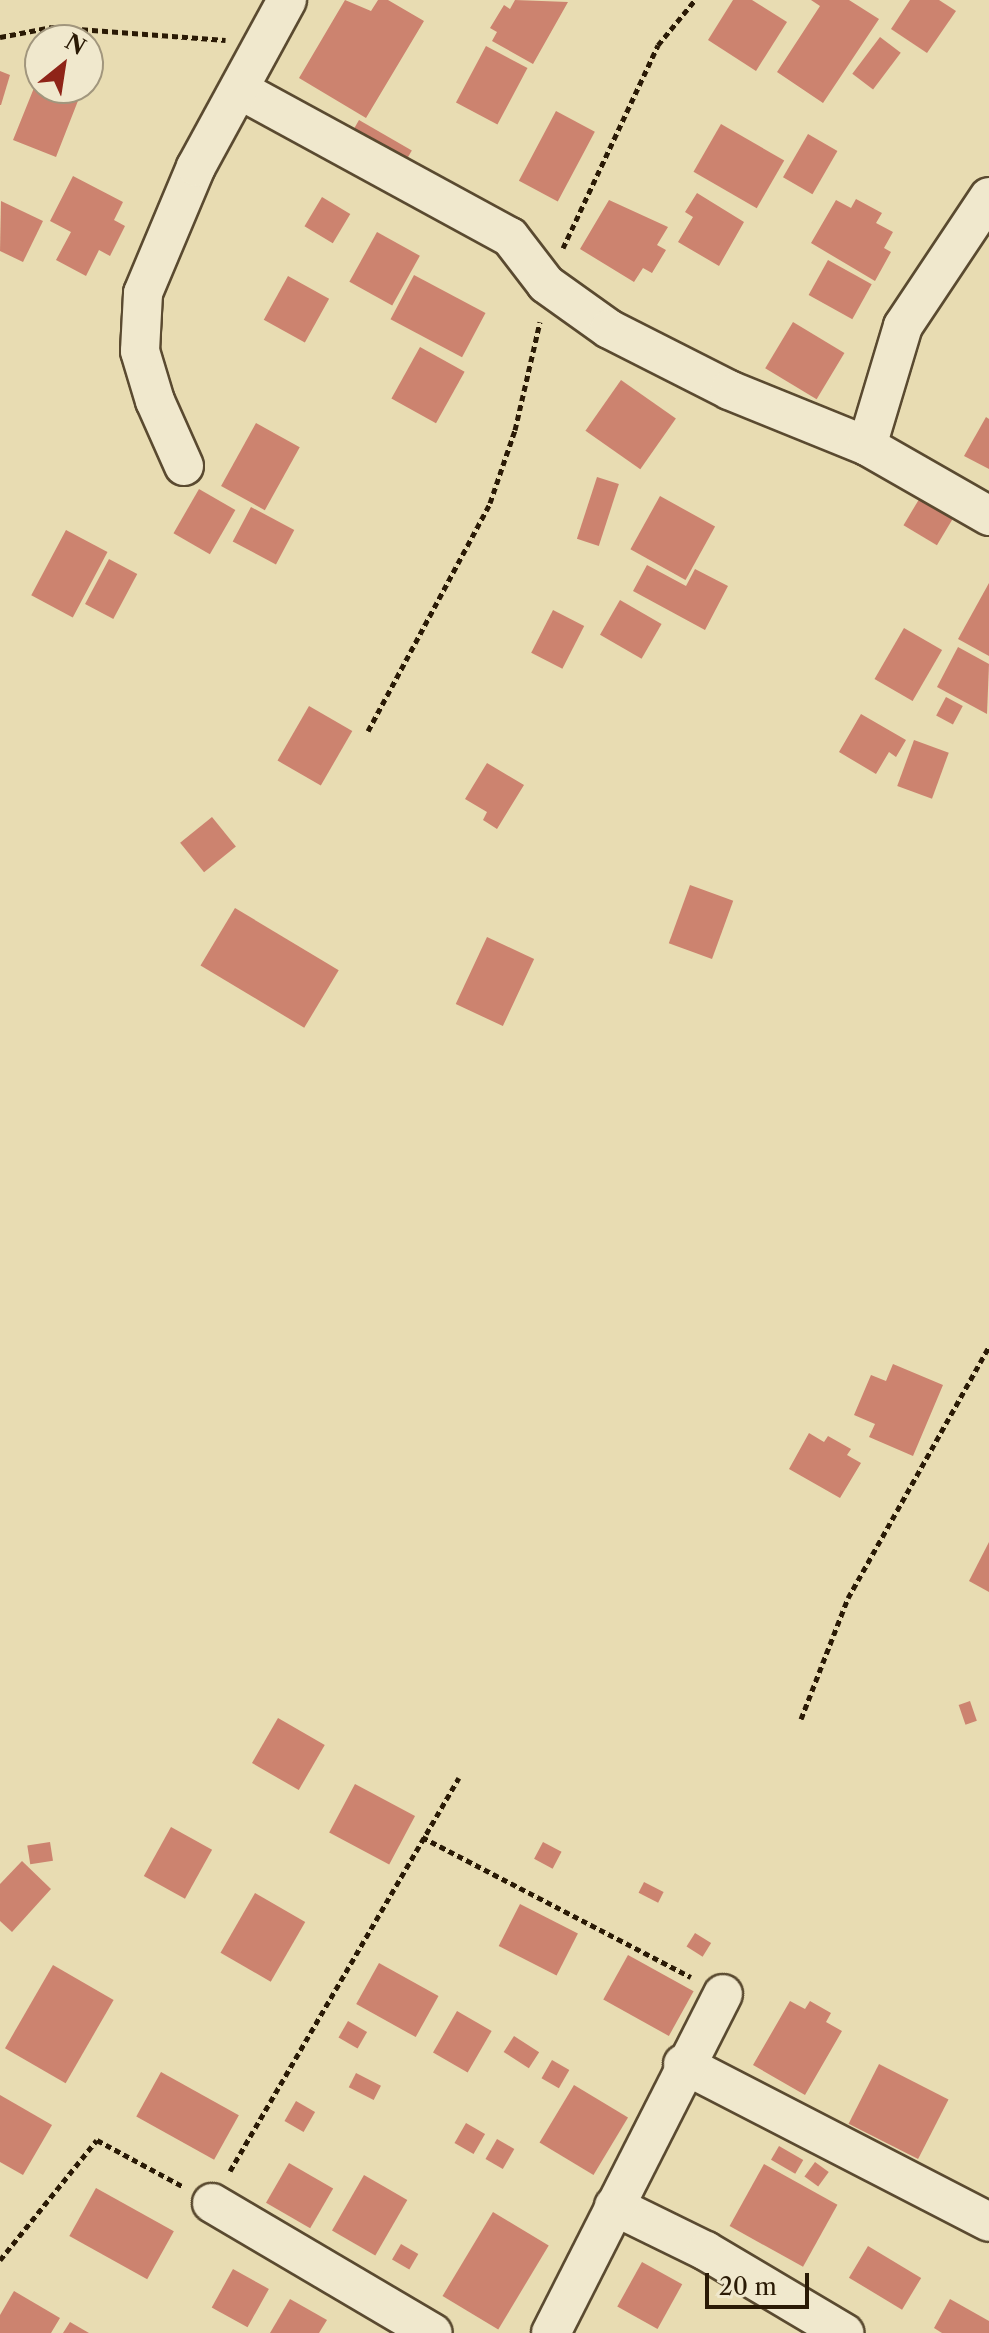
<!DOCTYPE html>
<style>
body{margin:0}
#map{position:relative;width:989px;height:2333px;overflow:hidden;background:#e8dcb2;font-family:"Libre Caslon Text",serif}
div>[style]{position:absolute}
.building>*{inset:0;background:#cc836f;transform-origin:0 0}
.path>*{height:5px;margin-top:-2.5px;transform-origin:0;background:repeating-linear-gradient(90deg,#2a1a05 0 6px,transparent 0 10px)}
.roads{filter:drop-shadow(2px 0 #5a4a30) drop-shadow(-2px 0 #5a4a30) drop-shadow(0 2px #5a4a30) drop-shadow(0 -2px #5a4a30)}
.minor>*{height:38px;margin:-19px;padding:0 19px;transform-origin:19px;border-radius:19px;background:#f0e8cd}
span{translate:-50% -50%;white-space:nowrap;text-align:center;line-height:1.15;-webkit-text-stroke:8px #f0e8cd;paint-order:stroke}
.north{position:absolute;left:24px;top:24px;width:80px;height:80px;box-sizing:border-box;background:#f0e8cd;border:2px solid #a1967d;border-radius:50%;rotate:30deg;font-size:22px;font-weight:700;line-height:32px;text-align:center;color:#2a1a05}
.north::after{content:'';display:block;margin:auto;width:28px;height:36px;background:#8f2418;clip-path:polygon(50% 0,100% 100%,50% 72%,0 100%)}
.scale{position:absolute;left:705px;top:2273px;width:104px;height:36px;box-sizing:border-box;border:4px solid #2a1a05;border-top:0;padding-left:10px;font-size:24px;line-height:28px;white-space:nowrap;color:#2a1a05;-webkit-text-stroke:6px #f0e8cd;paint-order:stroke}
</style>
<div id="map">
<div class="building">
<i style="clip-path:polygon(345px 0,371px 11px,378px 0,388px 0,424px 21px,366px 118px,299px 78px)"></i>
<i style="clip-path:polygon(515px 0,568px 2px,533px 64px,492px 41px,497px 32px,490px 28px,504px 5px,510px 9px)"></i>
<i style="clip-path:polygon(733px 0,752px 0,787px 22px,756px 71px,708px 40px)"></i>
<i style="clip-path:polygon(811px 0,849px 0,879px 19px,823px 103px,777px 72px,820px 6px)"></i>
<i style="clip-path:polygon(910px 0,939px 0,956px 11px,927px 53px,891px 29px)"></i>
<i style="left:880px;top:37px;width:26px;height:46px;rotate:37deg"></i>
<i style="left:486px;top:46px;width:47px;height:64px;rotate:28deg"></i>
<i style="clip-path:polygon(0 71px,10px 75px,1px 105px,0 105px)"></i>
<i style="clip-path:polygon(40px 73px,40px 88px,83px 88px,56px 157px,13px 140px)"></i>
<i style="left:556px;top:111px;width:44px;height:79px;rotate:28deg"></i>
<i style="left:359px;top:120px;width:61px;height:26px;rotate:30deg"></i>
<i style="left:721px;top:124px;width:73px;height:55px;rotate:30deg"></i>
<i style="left:808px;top:134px;width:34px;height:50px;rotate:30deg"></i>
<i style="clip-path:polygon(73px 176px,123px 202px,114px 220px,125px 226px,110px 256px,99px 250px,86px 276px,56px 260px,71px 232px,50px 221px)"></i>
<i style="clip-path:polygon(697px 193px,744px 222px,719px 266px,678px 242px,693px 217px,685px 212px)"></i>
<i style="left:322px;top:197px;width:33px;height:34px;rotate:31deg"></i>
<i style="clip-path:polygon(856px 199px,882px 213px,876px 223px,893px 232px,884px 248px,891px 252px,875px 281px,811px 243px,836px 200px,851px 208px)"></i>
<i style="clip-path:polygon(609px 200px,668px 227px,657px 245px,666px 250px,652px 273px,643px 268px,634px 282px,580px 249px)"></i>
<i style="clip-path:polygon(1px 201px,43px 221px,23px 262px,0 251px)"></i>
<i style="left:377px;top:232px;width:49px;height:57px;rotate:29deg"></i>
<i style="left:828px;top:260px;width:50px;height:40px;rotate:29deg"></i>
<i style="left:414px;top:275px;width:81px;height:50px;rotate:28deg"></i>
<i style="left:288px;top:276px;width:47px;height:50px;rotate:29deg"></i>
<i style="left:793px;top:322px;width:60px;height:54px;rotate:31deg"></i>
<i style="left:420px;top:347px;width:51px;height:59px;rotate:29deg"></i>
<i style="left:621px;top:380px;width:67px;height:62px;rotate:35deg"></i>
<i style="clip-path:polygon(986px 417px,989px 419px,989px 469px,964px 456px)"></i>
<i style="left:256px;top:423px;width:50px;height:72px;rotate:29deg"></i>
<i style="left:597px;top:477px;width:23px;height:65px;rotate:18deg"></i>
<i style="left:199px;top:489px;width:42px;height:51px;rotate:30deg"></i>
<i style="left:660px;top:496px;width:63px;height:61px;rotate:29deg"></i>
<i style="left:921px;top:496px;width:39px;height:34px;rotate:31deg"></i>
<i style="left:251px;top:507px;width:49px;height:39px;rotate:28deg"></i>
<i style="left:66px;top:530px;width:47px;height:74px;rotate:28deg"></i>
<i style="left:109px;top:559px;width:32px;height:51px;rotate:28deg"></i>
<i style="clip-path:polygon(647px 565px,686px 586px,695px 569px,728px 586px,705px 630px,633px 591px)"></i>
<i style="clip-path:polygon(989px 583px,989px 656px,958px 639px)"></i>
<i style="left:620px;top:600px;width:48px;height:40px;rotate:30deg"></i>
<i style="left:553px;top:610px;width:35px;height:48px;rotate:27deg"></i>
<i style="left:904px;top:628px;width:44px;height:59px;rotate:30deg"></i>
<i style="clip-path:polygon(958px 647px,989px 664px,987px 714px,937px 687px)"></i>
<i style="left:946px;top:697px;width:19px;height:21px;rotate:28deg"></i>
<i style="left:309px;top:706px;width:50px;height:63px;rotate:30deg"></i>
<i style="clip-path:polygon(861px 714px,906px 740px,896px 757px,889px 752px,876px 774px,839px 752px)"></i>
<i style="left:914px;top:740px;width:37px;height:49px;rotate:20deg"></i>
<i style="clip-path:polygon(487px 763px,524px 785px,497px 829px,483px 820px,487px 812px,465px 799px)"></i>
<i style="left:212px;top:817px;width:38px;height:41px;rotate:51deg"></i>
<i style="left:690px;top:885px;width:46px;height:62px;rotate:20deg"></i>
<i style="left:235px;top:908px;width:121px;height:67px;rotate:31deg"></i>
<i style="left:487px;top:937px;width:52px;height:74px;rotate:25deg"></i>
<i style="clip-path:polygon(893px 1364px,943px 1385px,913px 1456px,869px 1437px,875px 1424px,854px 1415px,871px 1375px,886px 1381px)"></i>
<i style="clip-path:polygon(809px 1433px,824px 1442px,828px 1436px,851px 1449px,847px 1455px,861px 1463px,840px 1498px,789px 1469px)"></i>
<i style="clip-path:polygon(989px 1542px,989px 1592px,969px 1581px)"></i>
<i style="left:970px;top:1701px;width:21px;height:12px;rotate:71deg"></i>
<i style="left:278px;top:1718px;width:54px;height:52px;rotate:30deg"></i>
<i style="left:355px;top:1784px;width:68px;height:55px;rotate:28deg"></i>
<i style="left:171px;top:1827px;width:47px;height:56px;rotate:29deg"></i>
<i style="left:50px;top:1842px;width:19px;height:23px;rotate:81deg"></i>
<i style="left:543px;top:1842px;width:21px;height:19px;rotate:28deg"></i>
<i style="clip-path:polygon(22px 1861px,51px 1889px,12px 1932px,0 1921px,0 1884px)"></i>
<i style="left:644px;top:1882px;width:22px;height:12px;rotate:27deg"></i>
<i style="left:255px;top:1893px;width:58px;height:69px;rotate:30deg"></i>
<i style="left:520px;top:1904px;width:65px;height:47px;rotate:27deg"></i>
<i style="left:695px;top:1933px;width:19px;height:16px;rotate:32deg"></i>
<i style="left:628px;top:1955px;width:75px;height:51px;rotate:29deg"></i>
<i style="left:379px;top:1963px;width:68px;height:47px;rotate:29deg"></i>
<i style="left:53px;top:1965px;width:70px;height:96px;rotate:30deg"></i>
<i style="clip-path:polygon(790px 2001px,805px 2009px,810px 2001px,831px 2013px,826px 2022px,842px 2031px,805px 2095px,753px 2065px)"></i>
<i style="left:457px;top:2011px;width:40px;height:48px;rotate:30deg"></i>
<i style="left:348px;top:2021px;width:22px;height:19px;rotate:30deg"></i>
<i style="left:514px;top:2036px;width:30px;height:19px;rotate:33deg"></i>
<i style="left:552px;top:2060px;width:20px;height:21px;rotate:30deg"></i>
<i style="left:879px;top:2064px;width:78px;height:67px;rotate:27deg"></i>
<i style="left:161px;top:2072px;width:89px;height:51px;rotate:29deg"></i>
<i style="left:356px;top:2073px;width:28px;height:16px;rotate:27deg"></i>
<i style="left:574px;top:2085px;width:63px;height:67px;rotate:31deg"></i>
<i style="clip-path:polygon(0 2095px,52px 2125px,23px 2175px,0 2162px)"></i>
<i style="left:296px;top:2101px;width:22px;height:23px;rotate:30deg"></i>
<i style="left:466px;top:2123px;width:22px;height:23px;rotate:30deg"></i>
<i style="left:497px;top:2139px;width:20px;height:23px;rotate:30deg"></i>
<i style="left:779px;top:2146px;width:28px;height:16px;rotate:30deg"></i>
<i style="left:815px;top:2162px;width:17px;height:18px;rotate:36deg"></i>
<i style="left:289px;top:2163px;width:51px;height:46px;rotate:30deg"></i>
<i style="left:764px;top:2164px;width:84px;height:71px;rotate:29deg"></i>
<i style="left:364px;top:2175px;width:50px;height:64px;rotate:30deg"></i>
<i style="left:96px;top:2188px;width:89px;height:55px;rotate:29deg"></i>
<i style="left:493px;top:2212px;width:65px;height:98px;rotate:31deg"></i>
<i style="left:401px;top:2244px;width:20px;height:18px;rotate:30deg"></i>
<i style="left:868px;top:2246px;width:62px;height:37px;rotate:31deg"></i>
<i style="left:642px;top:2262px;width:46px;height:51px;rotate:29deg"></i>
<i style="left:233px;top:2269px;width:41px;height:44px;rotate:29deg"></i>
<i style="clip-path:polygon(14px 2291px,60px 2318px,51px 2333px,0 2333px,0 2315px)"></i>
<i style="clip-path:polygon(290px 2299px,327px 2320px,319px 2333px,270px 2333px)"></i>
<i style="clip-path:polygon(950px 2299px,989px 2321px,989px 2333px,942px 2333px,934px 2328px)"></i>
<i style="clip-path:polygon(70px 2322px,89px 2333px,63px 2333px)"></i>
</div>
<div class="path">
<i style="left:0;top:37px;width:53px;rotate:-10.9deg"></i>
<i style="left:52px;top:27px;width:174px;rotate:4.3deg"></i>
<i style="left:563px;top:248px;width:224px;rotate:-64.9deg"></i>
<i style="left:658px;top:45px;width:58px;rotate:-50.6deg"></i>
<i style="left:368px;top:731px;width:259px;rotate:-61.8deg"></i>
<i style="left:490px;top:503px;width:77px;rotate:-71.1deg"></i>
<i style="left:515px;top:430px;width:111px;rotate:-77deg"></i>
<i style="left:801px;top:1719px;width:130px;rotate:-68.8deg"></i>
<i style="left:848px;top:1598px;width:288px;rotate:-60.7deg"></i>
<i style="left:422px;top:1837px;width:303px;rotate:27.5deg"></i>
<i style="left:230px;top:2171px;width:455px;rotate:-59.8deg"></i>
<i style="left:0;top:2260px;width:154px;rotate:-51.1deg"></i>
<i style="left:97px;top:2140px;width:97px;rotate:28.4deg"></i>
</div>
<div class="roads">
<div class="minor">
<i style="left:240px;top:90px;width:307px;rotate:28.6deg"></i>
<i style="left:510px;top:237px;width:59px;rotate:52.5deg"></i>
<i style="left:546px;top:284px;width:77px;rotate:35.5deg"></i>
<i style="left:609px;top:329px;width:135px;rotate:26.9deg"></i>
<i style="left:729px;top:390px;width:149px;rotate:22.1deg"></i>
<i style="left:867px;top:446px;width:141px;rotate:29.8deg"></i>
<i style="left:867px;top:446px;width:125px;rotate:-73.3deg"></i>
<i style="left:903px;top:326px;width:155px;rotate:-56.3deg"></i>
<i style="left:184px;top:466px;width:71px;rotate:-114deg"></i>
<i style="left:155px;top:401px;width:52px;rotate:-106.7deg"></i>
<i style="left:140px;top:351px;width:58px;rotate:-87deg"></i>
<i style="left:143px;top:293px;width:137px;rotate:-67.2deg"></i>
<i style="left:196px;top:167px;width:190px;rotate:-61.4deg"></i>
<i style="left:683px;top:2064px;width:344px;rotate:27.3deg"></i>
<i style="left:212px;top:2203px;width:256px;rotate:30.5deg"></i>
<i style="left:614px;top:2206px;width:102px;rotate:26.1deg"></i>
<i style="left:706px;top:2251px;width:161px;rotate:30.7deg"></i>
<i style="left:551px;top:2333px;width:380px;rotate:-63.1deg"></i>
</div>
</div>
<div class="north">N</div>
<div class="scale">20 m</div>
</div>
